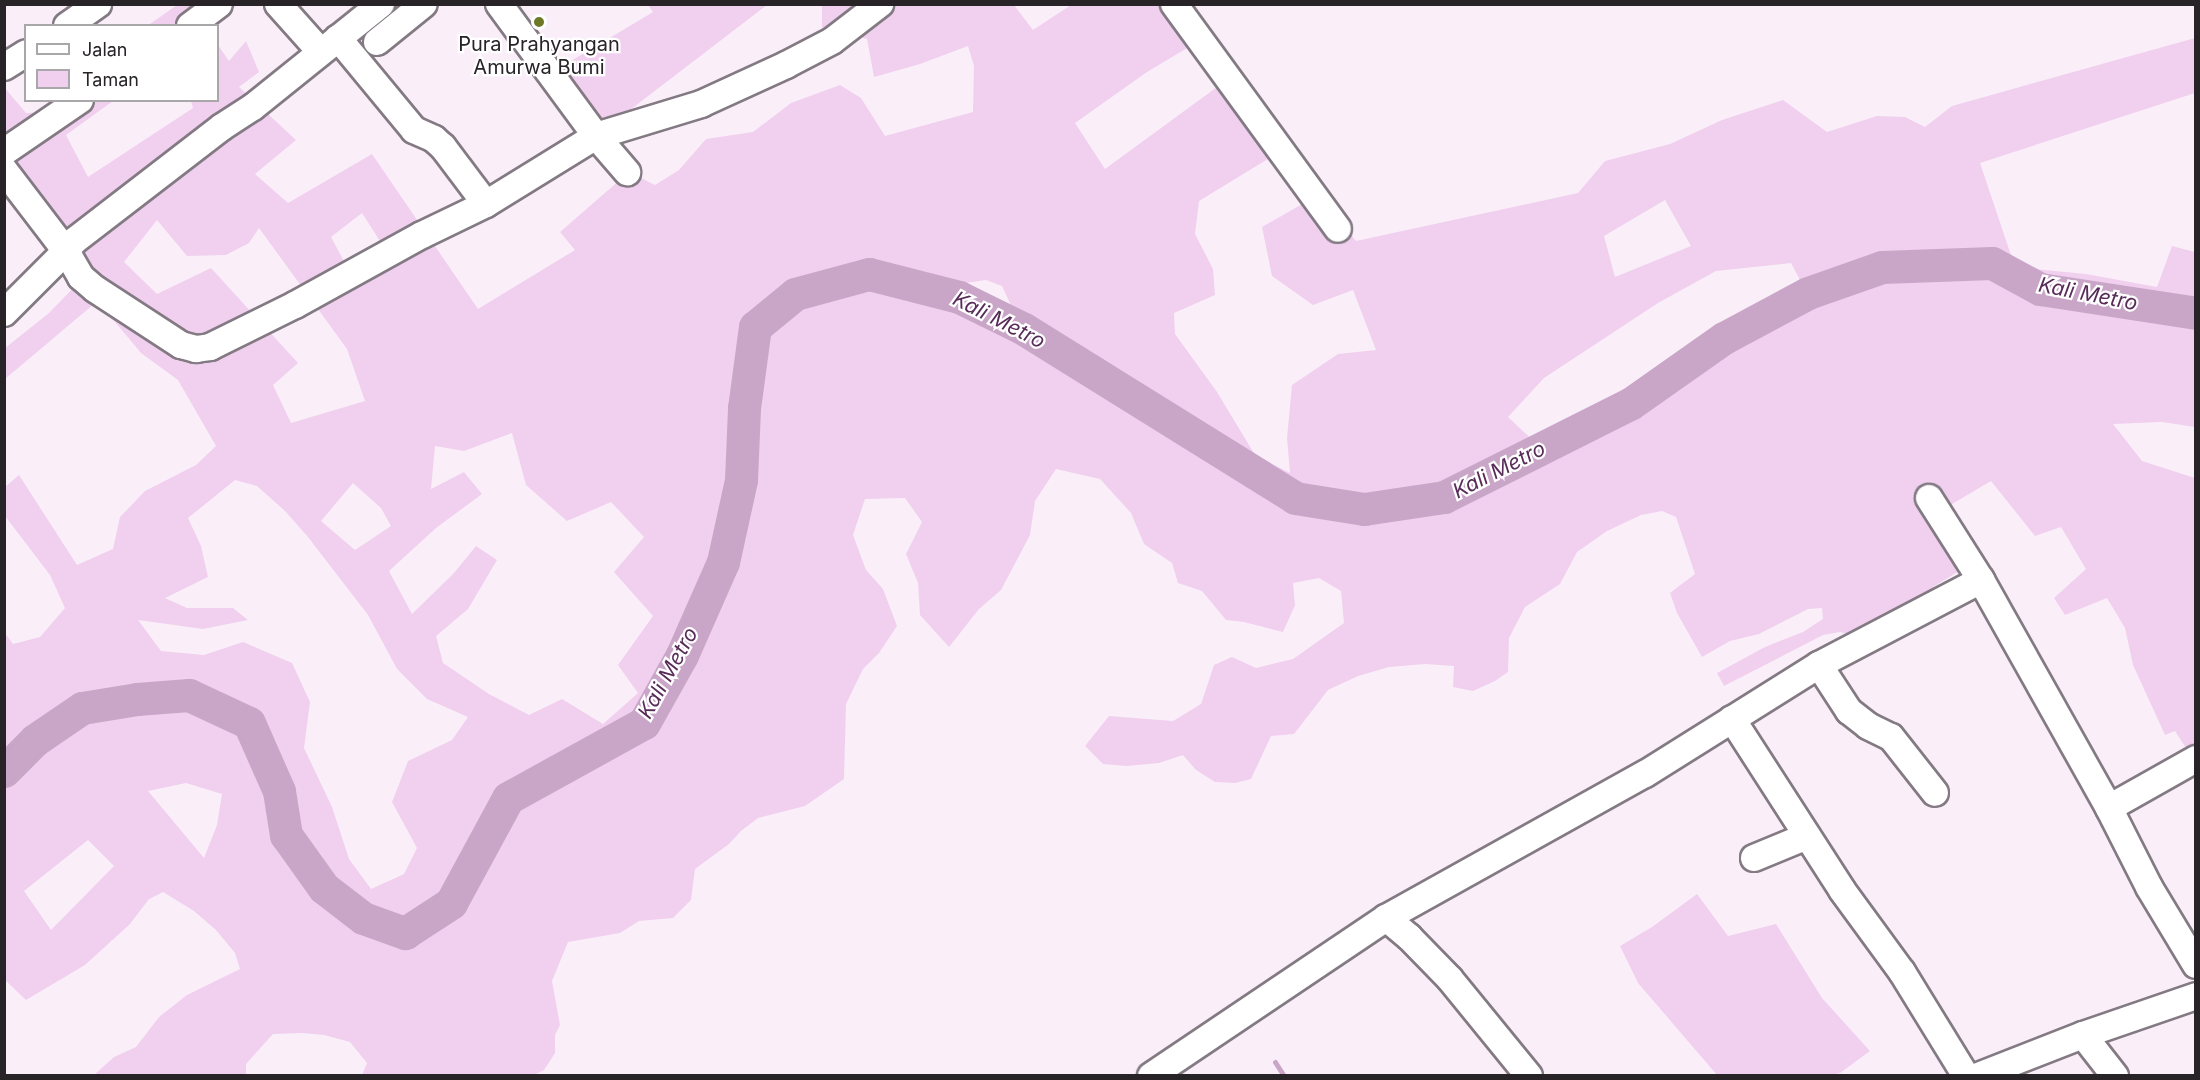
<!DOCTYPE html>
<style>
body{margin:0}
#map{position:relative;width:2200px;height:1080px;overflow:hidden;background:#faeff9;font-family:Inter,sans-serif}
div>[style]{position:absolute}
.green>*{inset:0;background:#f0d0ee}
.stream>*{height:5px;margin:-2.5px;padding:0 2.5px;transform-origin:2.5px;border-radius:2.5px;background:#c9a6c8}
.river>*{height:33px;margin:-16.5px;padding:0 16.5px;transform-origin:16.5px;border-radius:16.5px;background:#c9a6c8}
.roads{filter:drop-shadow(2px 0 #837a83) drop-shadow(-2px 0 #837a83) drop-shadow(0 2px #837a83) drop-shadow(0 -2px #837a83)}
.minor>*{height:26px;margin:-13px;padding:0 13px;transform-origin:13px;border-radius:13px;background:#fff}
.dots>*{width:16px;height:16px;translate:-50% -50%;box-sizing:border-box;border:3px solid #fff;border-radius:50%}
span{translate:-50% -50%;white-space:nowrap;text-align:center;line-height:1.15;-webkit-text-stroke:4.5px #fff;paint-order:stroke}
.poi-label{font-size:20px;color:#272327}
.water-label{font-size:21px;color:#582c58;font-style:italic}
.frame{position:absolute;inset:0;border:6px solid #272327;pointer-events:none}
.legend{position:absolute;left:24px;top:24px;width:195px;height:78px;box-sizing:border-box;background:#fff;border:2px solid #a9a7a9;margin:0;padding:8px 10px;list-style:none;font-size:18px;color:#272327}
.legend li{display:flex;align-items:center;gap:12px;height:30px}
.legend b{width:30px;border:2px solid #a9a7a9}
</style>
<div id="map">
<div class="green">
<i style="clip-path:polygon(177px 5px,237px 5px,215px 25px,147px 26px)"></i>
<i style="clip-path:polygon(648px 5px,767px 5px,596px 136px,556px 70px,653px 12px)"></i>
<i style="clip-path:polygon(evenodd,822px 5px,1014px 5px,1033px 30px,1071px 5px,1179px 5px,1204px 38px,1147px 72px,1075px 123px,1105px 169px,1228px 79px,1286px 148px,1199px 201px,1195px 234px,1213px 269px,1215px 295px,1174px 313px,1175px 334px,1217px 392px,1255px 455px,1290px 473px,1287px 438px,1292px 385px,1338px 354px,1376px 350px,1353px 290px,1313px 305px,1272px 276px,1262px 227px,1318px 195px,1356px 241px,1578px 193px,1605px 161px,1670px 144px,1722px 120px,1783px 100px,1827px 132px,1877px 116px,1905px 117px,1925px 127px,1952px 106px,2195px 38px,2195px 93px,1980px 163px,2015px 267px,2086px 274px,2157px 287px,2172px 246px,2195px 252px,2195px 427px,2162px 422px,2113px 424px,2142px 461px,2195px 478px,2195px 762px,2175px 731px,2165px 735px,2133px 665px,2125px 628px,2107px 598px,2065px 615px,2054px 598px,2086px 569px,2061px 527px,2035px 536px,1991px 481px,1947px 507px,1977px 560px,1933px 587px,1940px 600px,1852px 635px,1840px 632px,1823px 635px,1724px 686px,1717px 673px,1765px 647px,1803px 632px,1823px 619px,1822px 608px,1808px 609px,1759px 634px,1730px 641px,1702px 657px,1677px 613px,1670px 593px,1695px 574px,1676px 517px,1662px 511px,1641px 515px,1607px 531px,1577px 552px,1560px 584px,1525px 607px,1509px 638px,1508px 672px,1495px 681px,1473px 691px,1453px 687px,1454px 666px,1425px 664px,1389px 667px,1358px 676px,1328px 690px,1294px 734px,1271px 736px,1251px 779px,1235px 783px,1215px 782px,1196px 770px,1183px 755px,1159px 763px,1126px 766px,1103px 764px,1085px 746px,1109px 716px,1173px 721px,1201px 704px,1214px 665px,1232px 657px,1256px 668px,1293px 659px,1344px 623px,1341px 591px,1319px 578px,1293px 583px,1295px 605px,1283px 632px,1244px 622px,1226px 620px,1202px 591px,1178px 583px,1172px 563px,1144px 544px,1131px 513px,1100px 479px,1056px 469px,1035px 501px,1030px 535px,1001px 590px,979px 609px,949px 647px,920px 615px,918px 583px,906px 554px,922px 522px,905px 498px,865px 499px,853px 535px,866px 570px,883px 589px,897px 626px,879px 653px,863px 669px,846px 704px,844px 779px,805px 806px,758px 818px,741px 831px,729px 844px,695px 869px,691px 900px,673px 918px,639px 921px,620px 933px,568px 942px,552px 981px,560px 1025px,555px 1035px,555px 1053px,544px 1070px,532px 1076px,362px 1075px,367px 1063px,350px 1042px,324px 1035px,302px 1033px,273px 1034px,246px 1064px,246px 1075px,94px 1075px,114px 1057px,136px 1047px,159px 1017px,187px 995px,240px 969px,235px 953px,216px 930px,194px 911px,163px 892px,149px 899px,130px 924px,85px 965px,26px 1000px,5px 980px,5px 633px,13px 644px,40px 637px,65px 608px,50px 575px,5px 516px,5px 487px,19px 475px,77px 565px,113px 549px,120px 517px,145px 491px,196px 465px,216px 446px,178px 380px,141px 353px,115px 322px,94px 304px,5px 379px,5px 348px,49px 313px,79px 282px,5px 175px,4px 87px,26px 113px,57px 112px,71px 101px,113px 101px,66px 135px,88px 177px,193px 108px,191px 101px,218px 100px,218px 45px,229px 61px,246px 41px,259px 72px,239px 87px,296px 140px,255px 174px,288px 203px,372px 154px,478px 309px,575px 250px,560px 232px,629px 172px,655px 185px,679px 170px,706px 139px,753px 132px,791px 103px,840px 85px,861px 98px,885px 136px,973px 112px,974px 66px,968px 46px,920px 64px,874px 77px,867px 39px,822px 27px,822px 5px,1665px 200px,1691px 246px,1615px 277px,1604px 236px,1665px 200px,822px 5px,362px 213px,392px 260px,355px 282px,331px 237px,362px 213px,822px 5px,157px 220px,187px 256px,226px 255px,249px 243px,259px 228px,347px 349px,365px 401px,291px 423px,273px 385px,298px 363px,211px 268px,157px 294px,124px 262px,157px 220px,822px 5px,1791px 263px,1807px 293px,1724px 338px,1630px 404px,1543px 450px,1508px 417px,1544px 378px,1658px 303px,1716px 271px,1791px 263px,822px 5px,986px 280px,1002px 286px,1022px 329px,959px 297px,929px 288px,986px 280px,822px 5px,512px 433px,526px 485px,567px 521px,611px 502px,644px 537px,614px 572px,653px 616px,618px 665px,638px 693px,603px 724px,562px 699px,529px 715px,489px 694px,443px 663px,436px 636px,468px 609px,497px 560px,476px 546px,454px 573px,412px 614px,389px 571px,436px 528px,482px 494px,464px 472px,431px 489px,435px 446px,464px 451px,512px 433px,822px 5px,235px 480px,257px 486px,285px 511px,308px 537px,368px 615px,397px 669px,427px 699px,468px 717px,452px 740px,408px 761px,392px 802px,417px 848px,404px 874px,371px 889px,349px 859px,332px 807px,304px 748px,310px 702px,292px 663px,243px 642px,204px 655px,161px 651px,138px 620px,203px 629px,248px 620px,233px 608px,187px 608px,165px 598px,208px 577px,201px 546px,188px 518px,235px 480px,822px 5px,353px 483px,381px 508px,391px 526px,355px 550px,321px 521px,353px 483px,822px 5px,186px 783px,222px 794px,217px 825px,204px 858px,148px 791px,186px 783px,822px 5px,88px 840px,114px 866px,51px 930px,24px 891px,88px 840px)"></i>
<i style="clip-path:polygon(1697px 894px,1728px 936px,1776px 924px,1822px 998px,1870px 1051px,1840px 1073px,1830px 1075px,1717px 1075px,1638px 983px,1620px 946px,1652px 927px)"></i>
</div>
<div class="stream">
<i style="left:1275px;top:1062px;width:17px;rotate:57deg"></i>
</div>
<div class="river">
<i style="left:4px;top:771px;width:44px;rotate:-45deg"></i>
<i style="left:35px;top:740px;width:57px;rotate:-34.2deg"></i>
<i style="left:82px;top:708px;width:56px;rotate:-9.3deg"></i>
<i style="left:137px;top:699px;width:52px;rotate:-4.4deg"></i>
<i style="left:189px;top:695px;width:66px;rotate:25deg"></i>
<i style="left:249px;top:723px;width:74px;rotate:66.2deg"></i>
<i style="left:279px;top:791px;width:45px;rotate:81deg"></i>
<i style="left:286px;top:835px;width:65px;rotate:54.4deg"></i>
<i style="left:324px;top:888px;width:49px;rotate:37.6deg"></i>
<i style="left:363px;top:918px;width:45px;rotate:19.7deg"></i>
<i style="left:405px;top:933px;width:55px;rotate:-33.1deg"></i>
<i style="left:451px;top:903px;width:119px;rotate:-61.5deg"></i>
<i style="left:508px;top:798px;width:155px;rotate:-28.9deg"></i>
<i style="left:644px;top:723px;width:78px;rotate:-60.8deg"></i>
<i style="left:682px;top:655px;width:102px;rotate:-66.2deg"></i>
<i style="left:723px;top:562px;width:84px;rotate:-77.6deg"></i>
<i style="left:741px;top:480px;width:72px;rotate:-87.6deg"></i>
<i style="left:744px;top:408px;width:82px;rotate:-82.3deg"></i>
<i style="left:755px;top:327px;width:52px;rotate:-39.5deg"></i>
<i style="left:795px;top:294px;width:77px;rotate:-15.1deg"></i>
<i style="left:869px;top:274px;width:93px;rotate:14.3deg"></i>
<i style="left:959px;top:297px;width:72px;rotate:26.2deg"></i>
<i style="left:1024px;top:329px;width:319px;rotate:31.9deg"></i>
<i style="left:1295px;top:498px;width:70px;rotate:9.1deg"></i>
<i style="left:1364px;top:509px;width:81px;rotate:-8.5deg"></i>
<i style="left:1444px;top:497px;width:208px;rotate:-26.6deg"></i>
<i style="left:1630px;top:404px;width:115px;rotate:-35.1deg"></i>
<i style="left:1724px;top:338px;width:95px;rotate:-28.2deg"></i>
<i style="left:1808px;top:293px;width:78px;rotate:-19.4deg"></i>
<i style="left:1882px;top:267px;width:110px;rotate:-2.1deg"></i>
<i style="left:1992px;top:263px;width:55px;rotate:28.4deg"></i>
<i style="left:2040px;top:289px;width:158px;rotate:8.7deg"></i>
</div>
<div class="roads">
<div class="minor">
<i style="left:278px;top:4px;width:63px;rotate:48.2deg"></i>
<i style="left:499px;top:4px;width:164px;rotate:53.7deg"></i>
<i style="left:596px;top:136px;width:48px;rotate:49.3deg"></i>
<i style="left:1174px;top:4px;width:278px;rotate:53.9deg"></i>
<i style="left:67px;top:26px;width:38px;rotate:-35deg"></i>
<i style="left:190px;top:26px;width:36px;rotate:-37deg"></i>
<i style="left:338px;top:38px;width:119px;rotate:50.4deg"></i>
<i style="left:414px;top:130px;width:22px;rotate:24deg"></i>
<i style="left:434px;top:139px;width:12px;rotate:42deg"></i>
<i style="left:443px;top:147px;width:71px;rotate:53deg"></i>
<i style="left:377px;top:42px;width:60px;rotate:-39deg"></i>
<i style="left:4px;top:67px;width:26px;rotate:-32deg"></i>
<i style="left:4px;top:152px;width:92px;rotate:-34.4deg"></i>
<i style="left:4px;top:170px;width:102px;rotate:52.6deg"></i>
<i style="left:66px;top:251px;width:13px;rotate:-51deg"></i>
<i style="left:74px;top:241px;width:187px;rotate:-37.6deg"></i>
<i style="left:222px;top:127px;width:37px;rotate:-33deg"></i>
<i style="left:253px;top:107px;width:164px;rotate:-38.8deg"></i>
<i style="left:4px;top:313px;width:88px;rotate:-45deg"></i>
<i style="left:66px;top:251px;width:30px;rotate:60deg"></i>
<i style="left:81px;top:277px;width:18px;rotate:41deg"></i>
<i style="left:95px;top:289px;width:103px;rotate:33.1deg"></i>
<i style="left:181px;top:345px;width:16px;rotate:15deg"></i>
<i style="left:196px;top:349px;width:14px;rotate:-8deg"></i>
<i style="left:210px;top:347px;width:95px;rotate:-26.3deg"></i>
<i style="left:295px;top:305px;width:145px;rotate:-28.9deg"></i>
<i style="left:422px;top:235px;width:71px;rotate:-25.8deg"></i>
<i style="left:486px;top:204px;width:129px;rotate:-31.7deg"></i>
<i style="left:596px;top:136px;width:110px;rotate:-16.9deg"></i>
<i style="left:701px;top:104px;width:94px;rotate:-24.6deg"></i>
<i style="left:786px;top:65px;width:52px;rotate:-27.6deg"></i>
<i style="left:832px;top:41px;width:61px;rotate:-37.6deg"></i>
<i style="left:1929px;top:498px;width:97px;rotate:57.6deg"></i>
<i style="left:1819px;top:665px;width:55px;rotate:56.9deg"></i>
<i style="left:1849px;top:711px;width:24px;rotate:38deg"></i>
<i style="left:1868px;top:726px;width:25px;rotate:26deg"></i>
<i style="left:1891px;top:737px;width:71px;rotate:51.8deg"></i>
<i style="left:1732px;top:719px;width:203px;rotate:57.2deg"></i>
<i style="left:1842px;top:890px;width:102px;rotate:53.8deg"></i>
<i style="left:1902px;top:972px;width:122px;rotate:58.4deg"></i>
<i style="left:2109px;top:808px;width:100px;rotate:-29.4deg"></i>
<i style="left:1754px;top:858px;width:57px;rotate:-22.5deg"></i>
<i style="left:2083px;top:1035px;width:52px;rotate:52deg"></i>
<i style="left:1151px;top:1076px;width:283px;rotate:-33.9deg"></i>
<i style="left:1529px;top:1076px;width:125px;rotate:-129.2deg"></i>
<i style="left:1450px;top:979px;width:59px;rotate:-134.3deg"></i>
<i style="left:1409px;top:937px;width:30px;rotate:-140deg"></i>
<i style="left:1386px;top:918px;width:296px;rotate:-29.1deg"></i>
<i style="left:1645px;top:774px;width:205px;rotate:-32.1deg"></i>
<i style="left:1819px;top:665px;width:183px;rotate:-27.7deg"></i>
<i style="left:1981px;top:580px;width:261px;rotate:60.7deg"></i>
<i style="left:2109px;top:808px;width:89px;rotate:63.1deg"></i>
<i style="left:2149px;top:887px;width:91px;rotate:58.9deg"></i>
<i style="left:1978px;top:1076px;width:113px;rotate:-21.3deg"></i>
<i style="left:2083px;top:1035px;width:120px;rotate:-19deg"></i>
</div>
</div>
<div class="dots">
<i style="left:539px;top:22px;background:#6d7925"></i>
</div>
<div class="poi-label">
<span style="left:539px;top:56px">Pura Prahyangan<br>Amurwa Bumi</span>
</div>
<div class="water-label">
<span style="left:2088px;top:294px;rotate:11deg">Kali Metro</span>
<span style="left:999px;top:320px;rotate:27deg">Kali Metro</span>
<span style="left:1499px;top:470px;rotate:-27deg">Kali Metro</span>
<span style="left:668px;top:673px;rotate:-61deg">Kali Metro</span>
</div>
<div class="frame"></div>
<ul class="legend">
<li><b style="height:8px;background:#fff"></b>Jalan</li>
<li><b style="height:16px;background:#f0d0ee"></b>Taman</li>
</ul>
</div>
